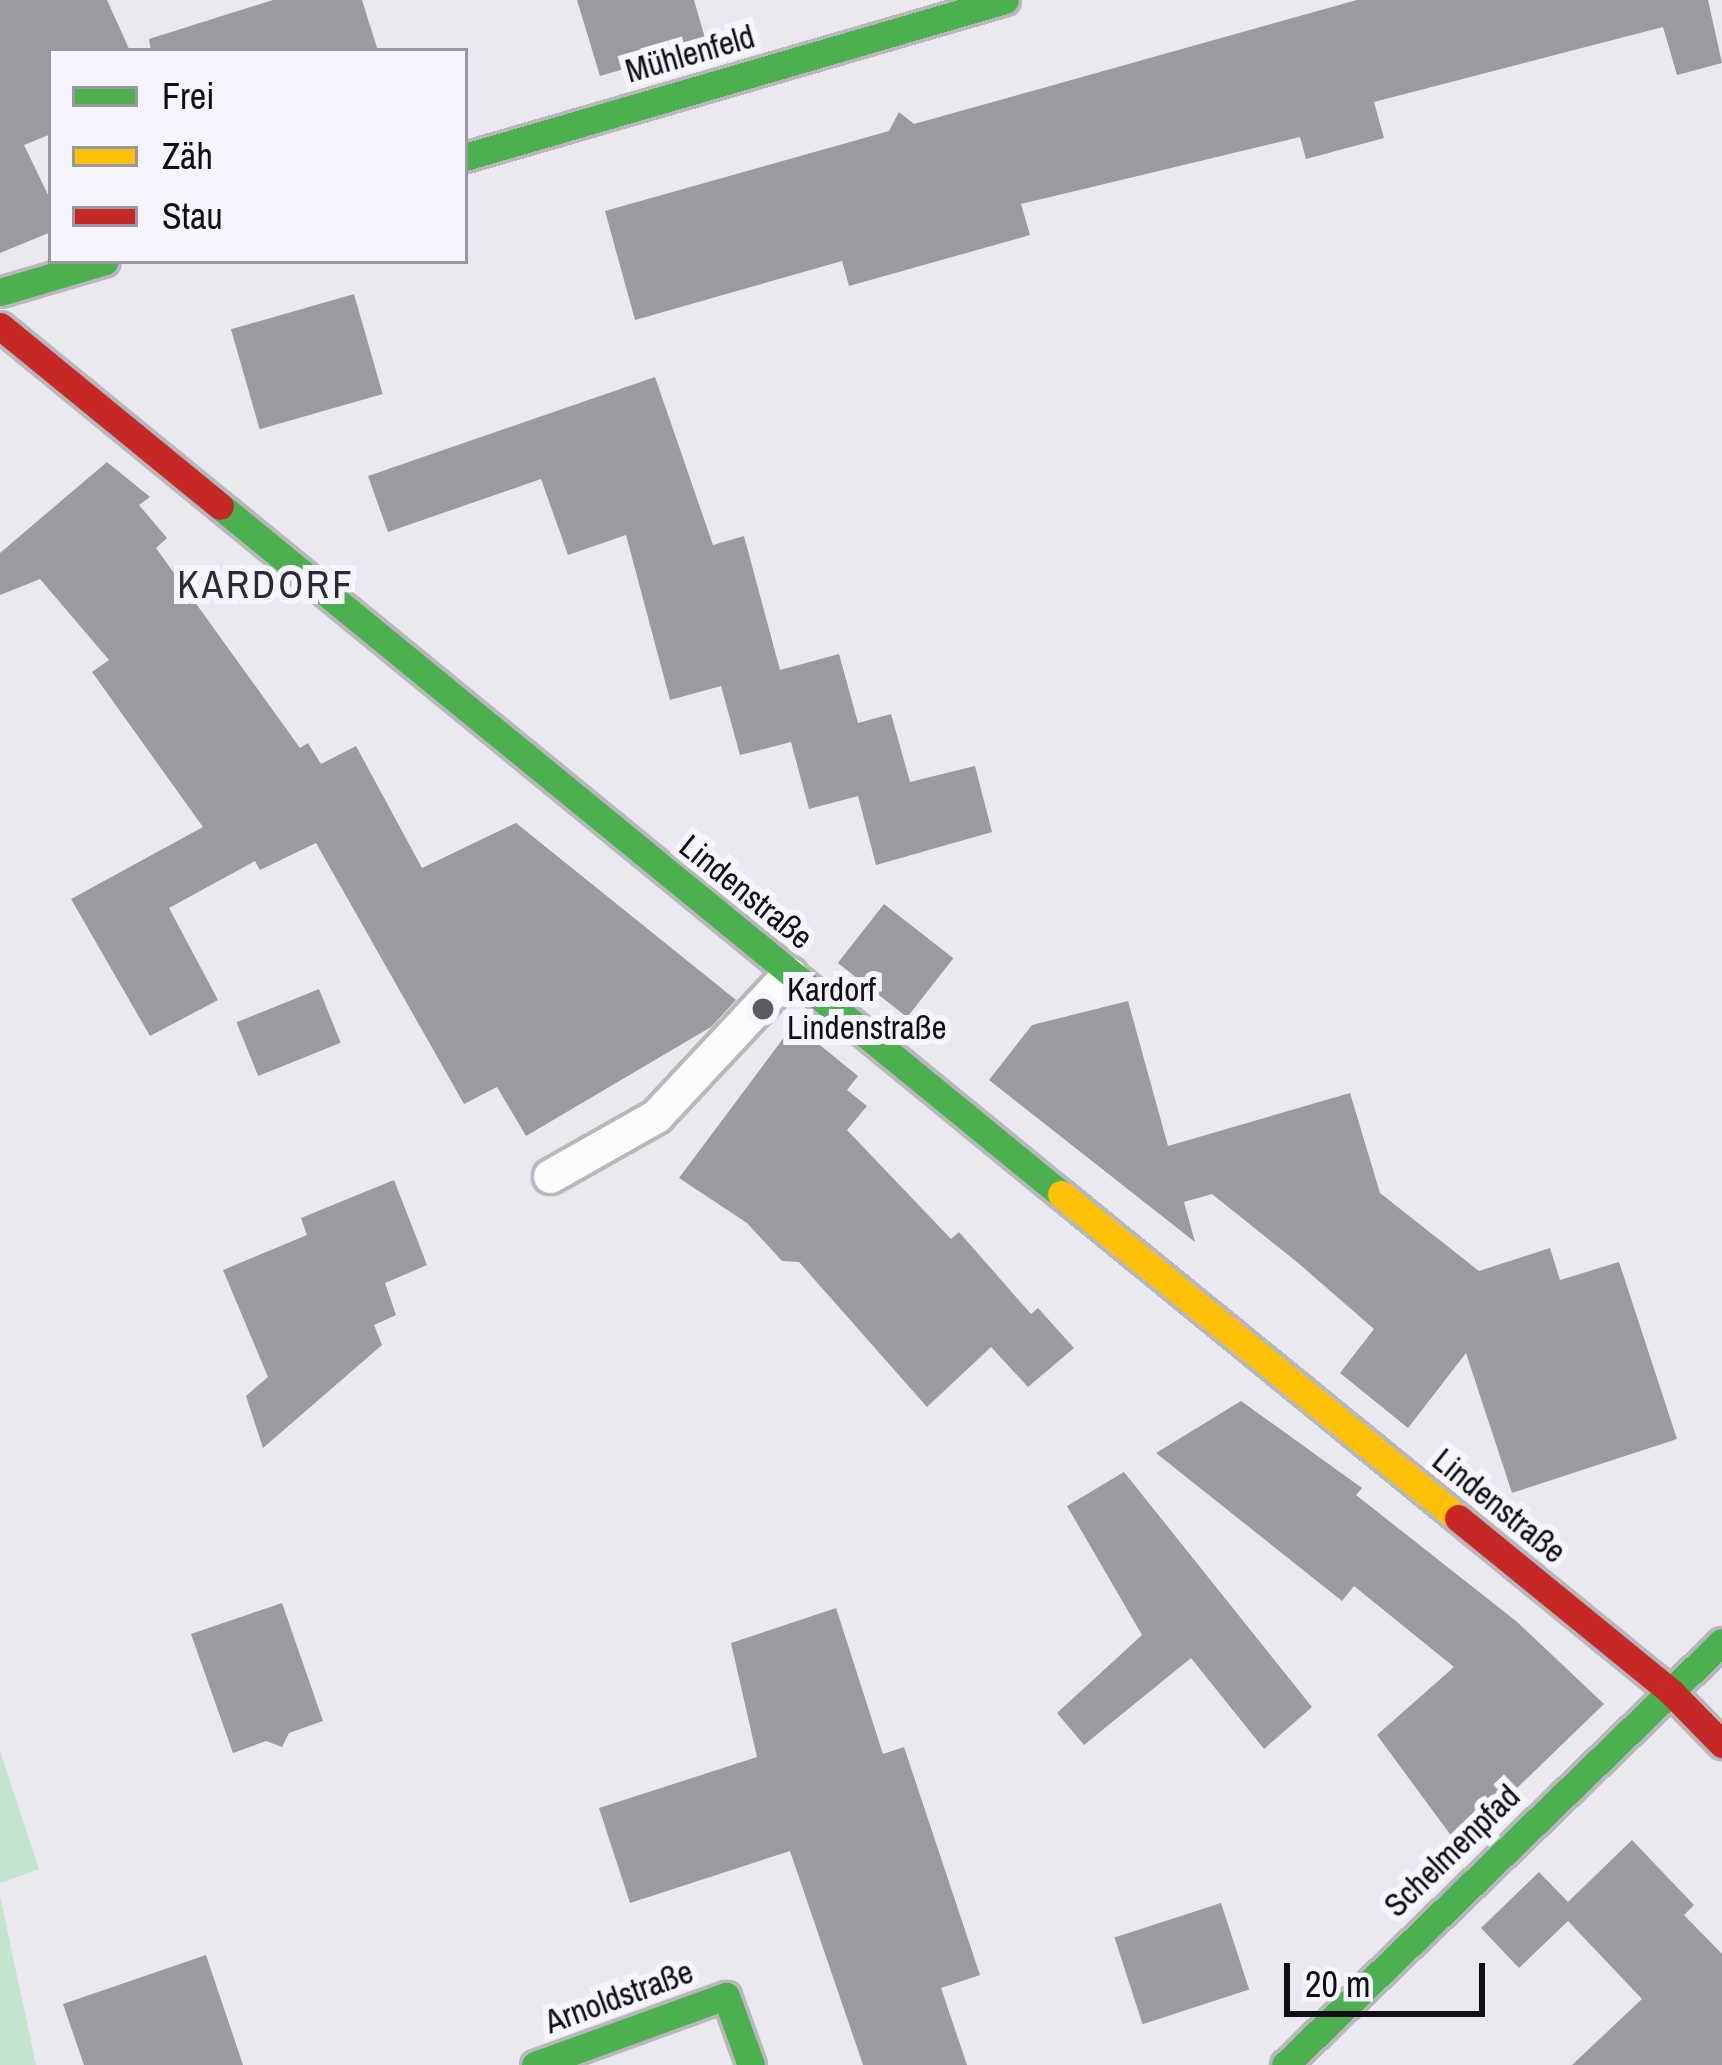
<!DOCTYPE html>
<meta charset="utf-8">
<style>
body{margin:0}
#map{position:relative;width:1722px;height:2065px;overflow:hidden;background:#eae9ef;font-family:"Archivo Narrow",sans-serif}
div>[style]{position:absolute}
.green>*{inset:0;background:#c4e4ce}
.building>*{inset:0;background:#9b9a9e;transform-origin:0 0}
.roads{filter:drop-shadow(3px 0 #b8b8bc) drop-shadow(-3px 0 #b8b8bc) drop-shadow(0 3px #b8b8bc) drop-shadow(0 -3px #b8b8bc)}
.lane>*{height:33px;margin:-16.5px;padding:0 16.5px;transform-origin:16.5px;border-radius:16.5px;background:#fcfcfd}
.fast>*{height:27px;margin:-13.5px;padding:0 13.5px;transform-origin:13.5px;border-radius:13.5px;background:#4caf50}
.slow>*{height:27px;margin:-13.5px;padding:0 13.5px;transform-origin:13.5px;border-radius:13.5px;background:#ffc107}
.jam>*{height:27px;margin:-13.5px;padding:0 13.5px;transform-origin:13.5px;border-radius:13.5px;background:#c62828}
.dots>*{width:33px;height:33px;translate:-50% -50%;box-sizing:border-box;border:6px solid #f5f4ff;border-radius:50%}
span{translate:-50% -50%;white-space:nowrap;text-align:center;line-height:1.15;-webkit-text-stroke:12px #f5f4ff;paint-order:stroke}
.street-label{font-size:33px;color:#0f0e12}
.poi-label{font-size:33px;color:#0f0e12}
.left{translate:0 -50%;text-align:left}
.quarter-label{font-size:39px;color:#2b2b32;letter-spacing:3px}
.legend{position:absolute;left:48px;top:48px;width:420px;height:216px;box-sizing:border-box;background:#f5f4ff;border:3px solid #9998a0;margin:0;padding:15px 21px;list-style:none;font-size:36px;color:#0f0e12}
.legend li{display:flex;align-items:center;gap:24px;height:60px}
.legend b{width:60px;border:3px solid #9998a0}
.scale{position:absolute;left:1284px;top:1963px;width:201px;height:54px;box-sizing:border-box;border:6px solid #0f0e12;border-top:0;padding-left:15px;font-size:36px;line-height:42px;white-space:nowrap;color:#0f0e12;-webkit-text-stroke:9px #f5f4ff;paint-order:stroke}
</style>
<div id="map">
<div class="green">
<i style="clip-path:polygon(0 1751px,39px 1869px,0 1883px)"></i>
<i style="clip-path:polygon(0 1896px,36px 2065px,0 2065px)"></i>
</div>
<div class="building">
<i style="clip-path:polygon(0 0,107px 0,130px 51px,51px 51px,51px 134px,24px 145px,51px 201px,51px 232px,0 253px)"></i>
<i style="clip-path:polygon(273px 0,362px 0,378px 51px,151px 51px,149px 39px)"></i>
<i style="clip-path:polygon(577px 0,694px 0,707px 45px,600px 76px)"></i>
<i style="clip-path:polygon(1357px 0,1708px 0,1722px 63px,1677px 75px,1663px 27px,1374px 102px,1384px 138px,1306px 159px,1300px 137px,1021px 204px,1030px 235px,849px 286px,842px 261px,635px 320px,605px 211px,889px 131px,899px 112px,914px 124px)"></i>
<i style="left:354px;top:294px;width:104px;height:128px;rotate:74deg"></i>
<i style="clip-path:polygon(655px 377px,713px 545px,744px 536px,780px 670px,839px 654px,858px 723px,891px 714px,910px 782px,975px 766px,992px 832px,876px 865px,858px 796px,809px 809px,791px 742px,740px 755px,721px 686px,670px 700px,626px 535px,568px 555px,541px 479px,388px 532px,368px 476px)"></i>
<i style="clip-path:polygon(107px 462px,150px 497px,139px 505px,167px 538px,156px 548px,300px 748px,308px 743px,321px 764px,356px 746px,422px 868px,516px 823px,736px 1000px,711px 1027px,526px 1136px,497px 1087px,464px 1104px,316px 843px,260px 870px,255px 861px,169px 908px,218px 1000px,150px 1036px,71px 899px,203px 827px,92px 672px,109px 660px,40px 579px,0 595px,0 553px)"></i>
<i style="left:884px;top:904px;width:88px;height:75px;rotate:38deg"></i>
<i style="left:319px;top:989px;width:58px;height:89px;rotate:68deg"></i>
<i style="clip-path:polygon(1128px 1001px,1168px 1146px,1350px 1093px,1380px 1193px,1479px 1271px,1550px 1248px,1560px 1280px,1619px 1262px,1677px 1439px,1512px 1493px,1466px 1353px,1408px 1428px,1340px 1373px,1374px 1329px,1297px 1262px,1212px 1194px,1184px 1202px,1195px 1242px,989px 1080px,1032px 1025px)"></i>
<i style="clip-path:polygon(794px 1024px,858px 1076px,847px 1090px,867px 1106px,847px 1130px,951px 1239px,959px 1232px,1031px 1314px,1038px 1308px,1074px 1348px,1028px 1387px,991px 1347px,927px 1407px,799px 1262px,782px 1261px,747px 1223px,679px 1178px)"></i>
<i style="clip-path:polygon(394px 1180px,427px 1265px,385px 1283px,396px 1315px,374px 1325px,382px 1345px,263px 1448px,246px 1396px,268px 1377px,223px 1270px,307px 1235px,301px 1218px)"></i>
<i style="clip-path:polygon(1241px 1401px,1362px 1488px,1356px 1495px,1516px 1621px,1604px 1704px,1458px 1845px,1377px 1735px,1454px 1667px,1354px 1586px,1342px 1601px,1156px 1453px)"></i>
<i style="clip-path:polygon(1124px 1472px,1312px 1707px,1264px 1749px,1191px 1658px,1084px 1745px,1057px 1713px,1142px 1635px,1067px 1506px)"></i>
<i style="clip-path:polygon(282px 1603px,323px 1721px,289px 1733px,282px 1747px,266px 1741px,233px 1753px,191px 1634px)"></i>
<i style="clip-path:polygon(836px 1608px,883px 1754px,904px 1747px,980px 1975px,941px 1988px,967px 2065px,863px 2065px,790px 1851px,630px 1903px,599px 1808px,757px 1757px,731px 1643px)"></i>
<i style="clip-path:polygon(1632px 1840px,1694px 1905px,1684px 1915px,1722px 1954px,1722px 2065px,1572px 2065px,1642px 1999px,1568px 1921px,1519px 1968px,1481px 1928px,1539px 1872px,1568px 1902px)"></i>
<i style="left:1221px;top:1903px;width:91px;height:112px;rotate:72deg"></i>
<i style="clip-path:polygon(206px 1955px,243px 2065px,84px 2065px,63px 2004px)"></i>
</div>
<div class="roads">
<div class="lane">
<i style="left:550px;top:1176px;width:122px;rotate:-29.5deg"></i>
<i style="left:656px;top:1116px;width:195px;rotate:-46.9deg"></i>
</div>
<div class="fast">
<i style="left:465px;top:157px;width:562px;rotate:-16.21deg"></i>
<i style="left:0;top:292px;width:109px;rotate:-16.4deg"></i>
<i style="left:220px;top:506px;width:1087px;rotate:39.29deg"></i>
<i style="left:535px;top:2065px;width:203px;rotate:-19.9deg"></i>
<i style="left:726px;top:1996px;width:73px;rotate:70.1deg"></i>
<i style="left:1285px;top:2065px;width:608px;rotate:-44.07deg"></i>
</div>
<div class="slow">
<i style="left:1061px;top:1194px;width:512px;rotate:39.22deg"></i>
</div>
<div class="jam">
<i style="left:0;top:326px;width:284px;rotate:39.3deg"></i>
<i style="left:1458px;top:1518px;width:275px;rotate:39.2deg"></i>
<i style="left:1671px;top:1692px;width:73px;rotate:45.6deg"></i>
</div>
</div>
<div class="dots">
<i style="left:763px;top:1009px;background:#5c5b5f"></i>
</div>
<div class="street-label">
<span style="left:690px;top:54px;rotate:-16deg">Mühlenfeld</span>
<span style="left:746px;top:892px;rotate:39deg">Lindenstraße</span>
<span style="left:1499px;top:1506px;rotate:39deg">Lindenstraße</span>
<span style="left:1452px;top:1851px;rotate:-44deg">Schelmenpfad</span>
<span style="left:619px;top:1997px;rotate:-20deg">Arnoldstraße</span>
</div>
<div class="poi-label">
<span class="left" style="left:787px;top:1009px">Kardorf<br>Lindenstraße</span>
</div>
<div class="quarter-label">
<span style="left:266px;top:584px">KARDORF</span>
</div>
<ul class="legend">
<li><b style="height:15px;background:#4caf50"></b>Frei</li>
<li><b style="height:15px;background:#ffc107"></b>Zäh</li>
<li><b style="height:15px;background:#c62828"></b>Stau</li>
</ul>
<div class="scale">20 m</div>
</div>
